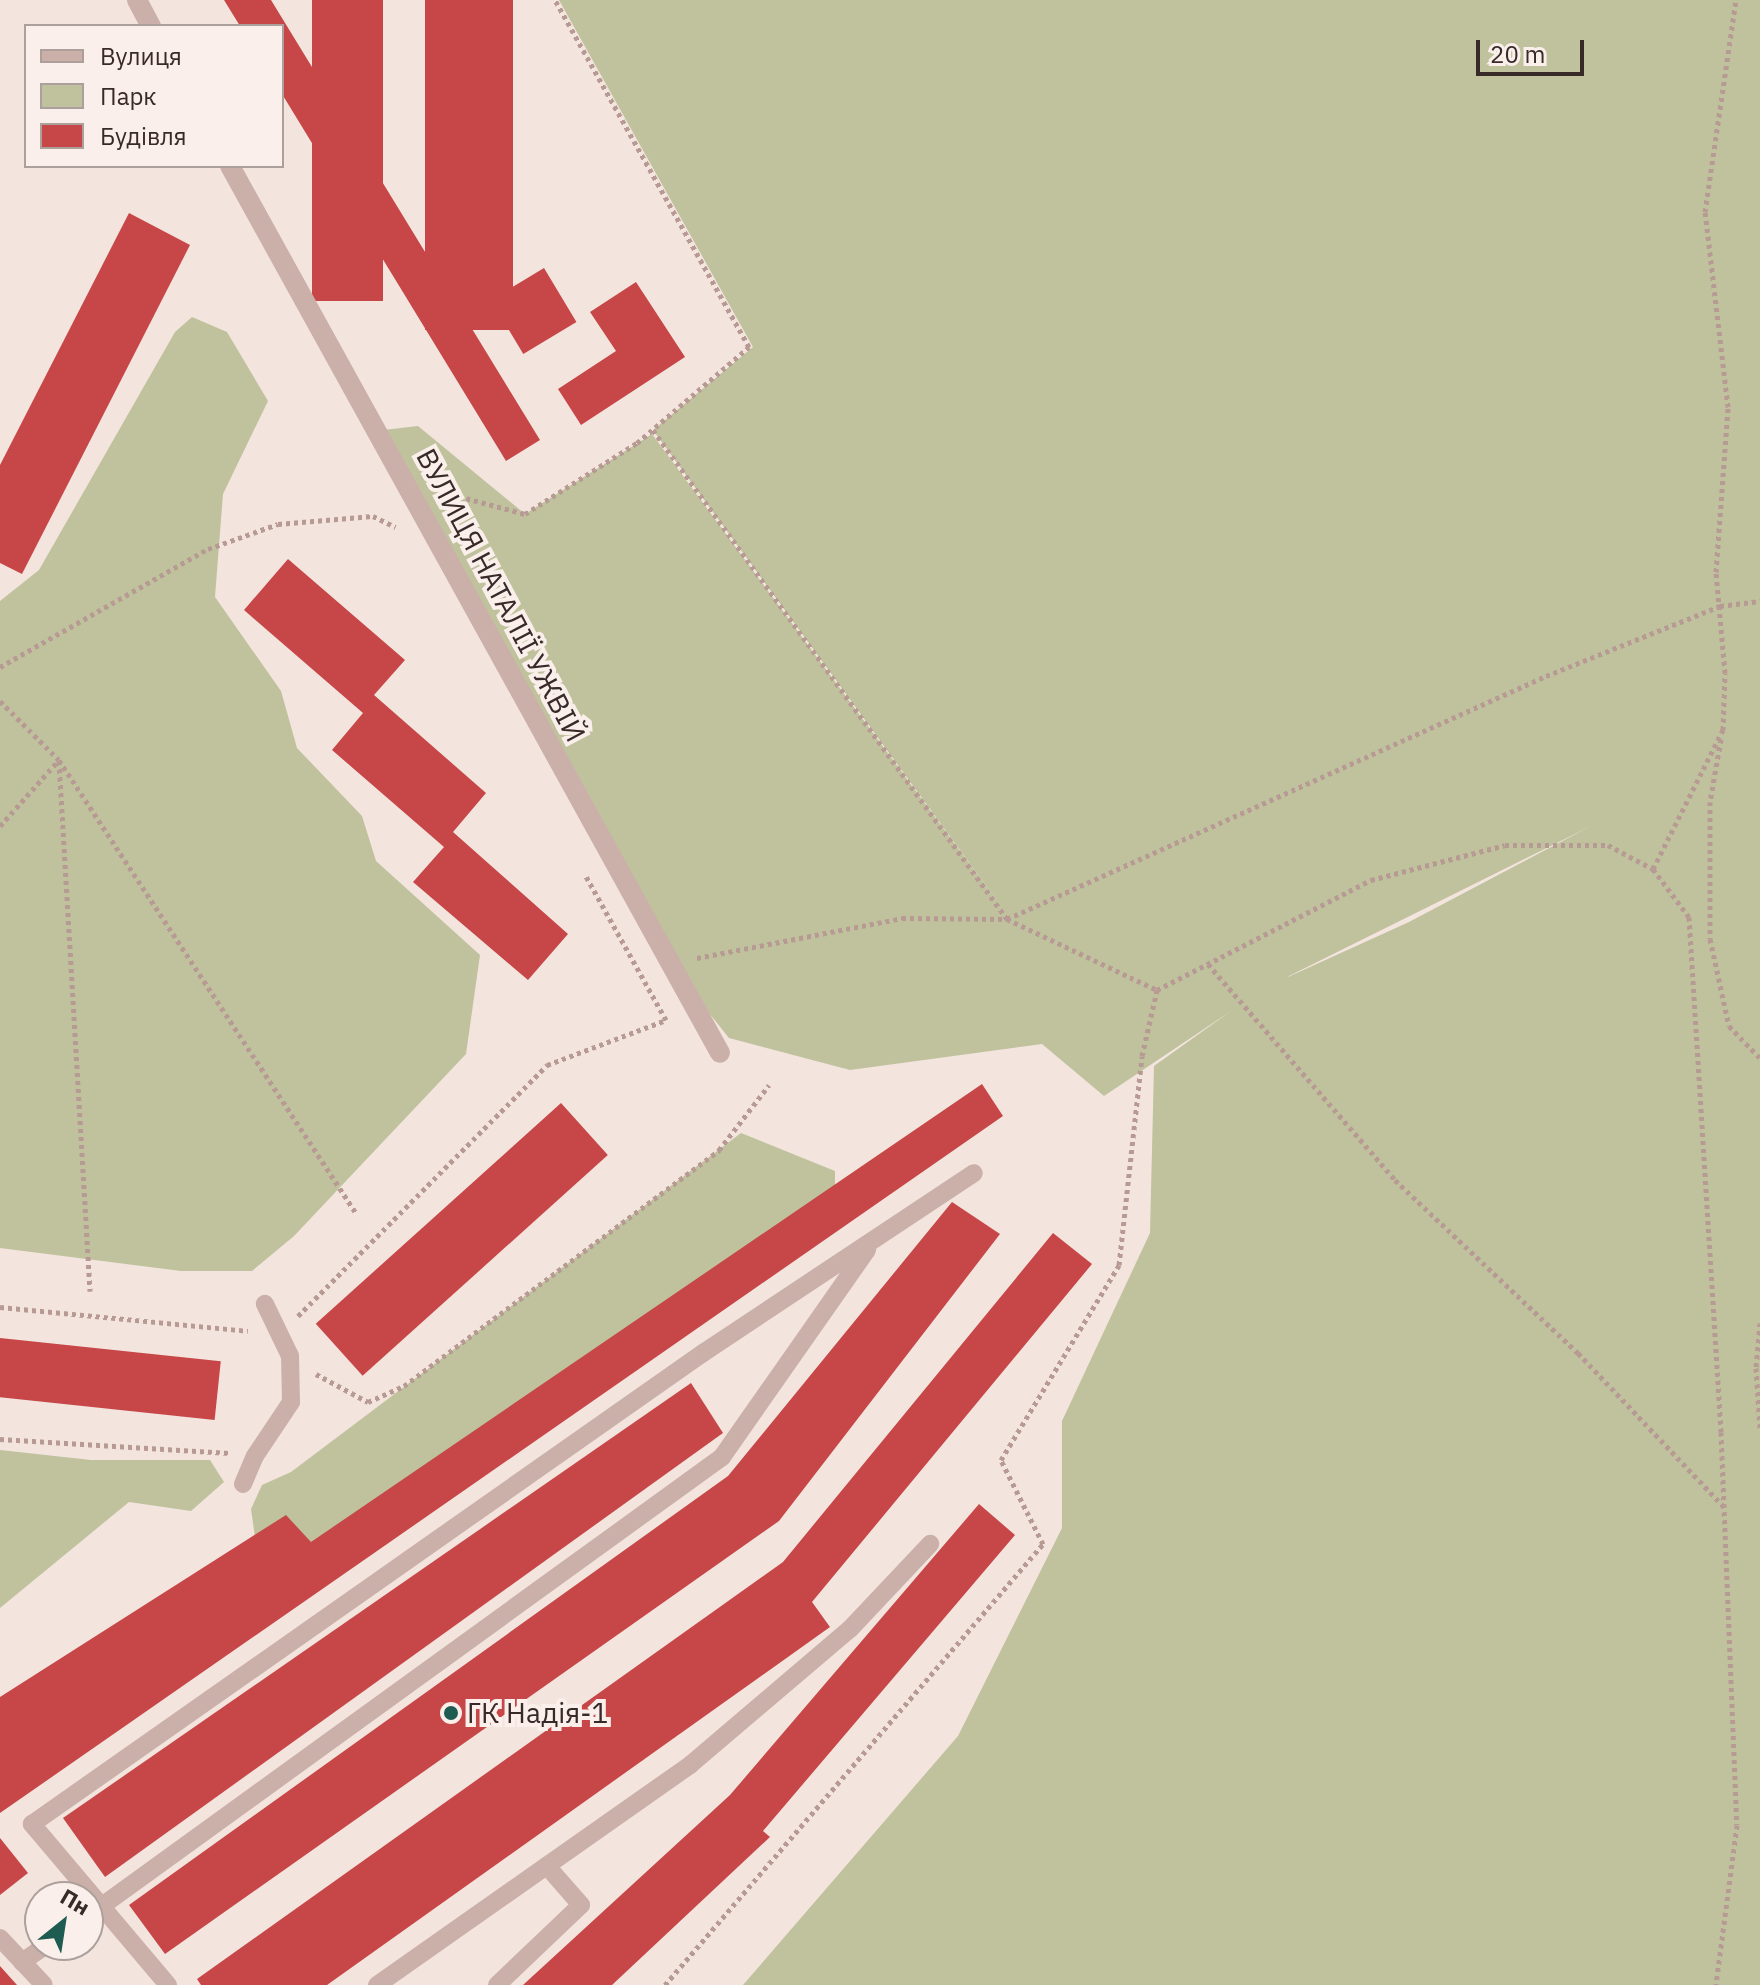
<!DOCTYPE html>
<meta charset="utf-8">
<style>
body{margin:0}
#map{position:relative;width:1760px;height:1985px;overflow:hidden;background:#f3e4de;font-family:"IBM Plex Sans",sans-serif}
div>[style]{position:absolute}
.green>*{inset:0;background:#bfc29d}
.building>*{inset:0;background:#c74748;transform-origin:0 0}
.path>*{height:5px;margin-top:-2.5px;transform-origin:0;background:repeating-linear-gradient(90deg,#b79a93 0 4px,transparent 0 8px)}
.lane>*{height:18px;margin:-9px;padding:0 9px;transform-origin:9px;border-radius:9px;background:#cbb0a9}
.street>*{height:20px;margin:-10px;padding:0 10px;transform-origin:10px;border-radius:10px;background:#cbb0a9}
.dots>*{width:22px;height:22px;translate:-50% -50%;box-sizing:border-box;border:4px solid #faefea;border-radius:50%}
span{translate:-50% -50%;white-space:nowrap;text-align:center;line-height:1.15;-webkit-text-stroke:8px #faefea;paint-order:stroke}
.street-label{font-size:28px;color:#382a29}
.poi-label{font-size:28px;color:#382a29}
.left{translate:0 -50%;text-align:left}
.legend{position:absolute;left:24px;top:24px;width:260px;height:144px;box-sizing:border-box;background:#faefea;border:2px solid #aca09d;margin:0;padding:10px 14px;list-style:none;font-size:24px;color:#382a29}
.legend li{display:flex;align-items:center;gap:16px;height:40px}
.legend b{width:40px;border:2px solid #aca09d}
.north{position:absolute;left:24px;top:1881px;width:80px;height:80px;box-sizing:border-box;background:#faefea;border:2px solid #aca09d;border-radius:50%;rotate:30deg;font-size:22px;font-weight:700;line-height:32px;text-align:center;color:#382a29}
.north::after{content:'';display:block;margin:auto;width:28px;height:36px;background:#1e5b50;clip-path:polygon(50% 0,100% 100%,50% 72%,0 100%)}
.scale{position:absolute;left:1476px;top:40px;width:108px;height:36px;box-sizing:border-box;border:4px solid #382a29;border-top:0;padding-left:10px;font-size:24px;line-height:28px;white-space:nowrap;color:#382a29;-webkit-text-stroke:6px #faefea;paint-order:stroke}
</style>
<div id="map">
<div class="green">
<i style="clip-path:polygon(evenodd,559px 0,1760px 0,1760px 1985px,743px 1985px,958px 1736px,1062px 1528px,1062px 1421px,1150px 1233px,1154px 1066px,1231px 1011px,1104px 1096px,1042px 1044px,850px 1070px,729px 1038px,662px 954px,383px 430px,418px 426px,525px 514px,652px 434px,1009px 917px,653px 430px,753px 347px,559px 0,1591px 826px,1409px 922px,1288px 977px,1289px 976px,1591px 826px)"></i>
<i style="clip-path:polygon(192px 317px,227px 332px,268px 401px,223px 494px,215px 597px,281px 691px,297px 748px,362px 816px,376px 861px,480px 955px,466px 1054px,294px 1236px,252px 1271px,181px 1271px,0 1248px,0 601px,39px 570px,175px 332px)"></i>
<i style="clip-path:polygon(741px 1133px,835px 1171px,835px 1194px,316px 1555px,255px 1537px,251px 1509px,262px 1485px,291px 1472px)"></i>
<i style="clip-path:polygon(0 1450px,91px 1460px,210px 1460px,224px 1482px,191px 1511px,129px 1502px,0 1608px)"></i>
</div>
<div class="building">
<i style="clip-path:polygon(224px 0,271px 0,540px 440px,506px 461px,282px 94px,282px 26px,240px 26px)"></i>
<i style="left:312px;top:0;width:71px;height:301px"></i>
<i style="left:425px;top:0;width:88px;height:330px"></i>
<i style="clip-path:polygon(129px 213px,190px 245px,22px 574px,0 563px,0 465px)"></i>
<i style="left:544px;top:268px;width:63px;height:62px;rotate:59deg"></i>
<i style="clip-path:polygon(636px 282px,685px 357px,581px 425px,558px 389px,616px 351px,590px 312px)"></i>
<i style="clip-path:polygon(288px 559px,405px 660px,374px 695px,486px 793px,453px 832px,568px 934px,528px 980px,413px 882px,444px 847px,332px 750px,363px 713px,244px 610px)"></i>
<i style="clip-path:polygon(982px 1084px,1003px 1116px,0 1813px,0 1697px,286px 1515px,311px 1542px)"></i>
<i style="left:561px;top:1103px;width:70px;height:330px;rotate:48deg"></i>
<i style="clip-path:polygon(952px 1202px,1000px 1234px,779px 1521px,165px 1954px,129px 1905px,728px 1476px)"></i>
<i style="clip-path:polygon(1053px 1233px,1092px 1264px,812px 1602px,830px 1627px,327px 1985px,201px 1985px,197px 1979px,783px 1562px)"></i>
<i style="left:0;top:1338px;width:222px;height:59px;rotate:6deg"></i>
<i style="clip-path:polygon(691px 1383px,723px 1433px,105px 1877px,63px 1818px)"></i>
<i style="clip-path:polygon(979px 1504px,1015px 1535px,763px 1831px,770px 1837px,612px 1985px,523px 1985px,730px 1795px)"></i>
<i style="clip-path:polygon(0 1838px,28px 1873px,0 1895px)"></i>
<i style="clip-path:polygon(0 1966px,17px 1985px,0 1985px)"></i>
</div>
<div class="path">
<i style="left:653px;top:430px;width:604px;rotate:54.1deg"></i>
<i style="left:1007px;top:919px;width:591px;rotate:-24.27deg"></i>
<i style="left:1546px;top:676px;width:188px;rotate:-21.9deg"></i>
<i style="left:1720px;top:606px;width:40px;rotate:-7.1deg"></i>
<i style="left:443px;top:492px;width:85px;rotate:15deg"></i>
<i style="left:525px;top:514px;width:133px;rotate:-32.4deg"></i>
<i style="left:637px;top:443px;width:148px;rotate:-40.6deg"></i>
<i style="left:749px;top:347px;width:398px;rotate:-119.2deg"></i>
<i style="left:0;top:667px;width:239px;rotate:-29.6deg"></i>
<i style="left:208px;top:549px;width:74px;rotate:-19.7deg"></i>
<i style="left:278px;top:524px;width:95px;rotate:-4.8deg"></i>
<i style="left:373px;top:516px;width:25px;rotate:26deg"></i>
<i style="left:0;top:701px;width:83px;rotate:45deg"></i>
<i style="left:59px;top:760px;width:542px;rotate:56.75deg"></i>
<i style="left:1721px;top:739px;width:64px;rotate:99.9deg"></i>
<i style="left:1710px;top:802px;width:137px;rotate:90deg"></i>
<i style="left:1710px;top:939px;width:89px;rotate:77.7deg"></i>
<i style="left:1729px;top:1026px;width:45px;rotate:45.9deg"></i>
<i style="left:59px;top:761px;width:531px;rotate:86.65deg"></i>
<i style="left:0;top:826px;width:87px;rotate:-48.3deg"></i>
<i style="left:1653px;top:869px;width:156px;rotate:-63.3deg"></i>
<i style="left:1723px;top:730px;width:57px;rotate:-88deg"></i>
<i style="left:1725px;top:673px;width:101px;rotate:-95.1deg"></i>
<i style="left:1716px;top:572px;width:165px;rotate:-85.8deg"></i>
<i style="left:1728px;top:407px;width:196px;rotate:-96.7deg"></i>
<i style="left:1705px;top:212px;width:214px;rotate:-81.7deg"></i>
<i style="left:697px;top:958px;width:209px;rotate:-11deg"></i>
<i style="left:902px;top:918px;width:105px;rotate:0.5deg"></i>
<i style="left:1007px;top:919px;width:166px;rotate:25.3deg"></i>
<i style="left:1208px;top:964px;width:286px;rotate:49.1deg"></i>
<i style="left:1395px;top:1180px;width:252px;rotate:43.4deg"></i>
<i style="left:1578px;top:1353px;width:212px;rotate:46.5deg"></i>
<i style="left:0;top:1307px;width:249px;rotate:5.5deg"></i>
<i style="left:298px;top:1316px;width:354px;rotate:-45.2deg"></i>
<i style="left:547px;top:1065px;width:127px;rotate:-20.7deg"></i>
<i style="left:666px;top:1020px;width:165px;rotate:-119.1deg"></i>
<i style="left:1760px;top:1323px;width:45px;rotate:95.1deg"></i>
<i style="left:1756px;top:1368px;width:60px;rotate:86.2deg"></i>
<i style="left:316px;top:1374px;width:59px;rotate:28.3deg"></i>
<i style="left:368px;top:1402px;width:39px;rotate:-24deg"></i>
<i style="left:404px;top:1386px;width:394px;rotate:-36.8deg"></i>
<i style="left:719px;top:1150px;width:82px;rotate:-52.4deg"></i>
<i style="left:0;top:1439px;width:230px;rotate:3.5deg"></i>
<i style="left:665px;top:1985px;width:581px;rotate:-49.4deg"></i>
<i style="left:1043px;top:1544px;width:94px;rotate:-116.6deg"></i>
<i style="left:1001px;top:1460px;width:228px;rotate:-58.8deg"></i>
<i style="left:1119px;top:1265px;width:210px;rotate:-83.7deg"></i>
<i style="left:1142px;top:1056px;width:68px;rotate:-77.2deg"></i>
<i style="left:1157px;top:990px;width:241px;rotate:-27.2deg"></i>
<i style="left:1371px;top:880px;width:138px;rotate:-14.6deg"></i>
<i style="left:1505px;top:845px;width:103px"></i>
<i style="left:1608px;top:845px;width:51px;rotate:28.1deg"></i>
<i style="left:1653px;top:869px;width:60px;rotate:53.1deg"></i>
<i style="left:1689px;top:917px;width:516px;rotate:86.44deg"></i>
<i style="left:1721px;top:1432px;width:393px;rotate:87.7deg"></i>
<i style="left:1737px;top:1825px;width:161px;rotate:97.5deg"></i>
</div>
<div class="lane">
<i style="left:243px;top:1484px;width:30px;rotate:-67deg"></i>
<i style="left:255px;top:1456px;width:65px;rotate:-56.3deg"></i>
<i style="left:291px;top:1402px;width:46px;rotate:-91.2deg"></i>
<i style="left:290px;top:1356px;width:58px;rotate:-115.7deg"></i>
<i style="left:88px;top:1916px;width:783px;rotate:-35.9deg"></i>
<i style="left:722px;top:1457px;width:253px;rotate:-55deg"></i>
<i style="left:0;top:1938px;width:64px;rotate:46.9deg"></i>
<i style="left:22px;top:1962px;width:29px;rotate:-35deg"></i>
<i style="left:168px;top:1985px;width:211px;rotate:-130.2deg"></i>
<i style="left:32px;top:1824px;width:820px;rotate:-35.07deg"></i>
<i style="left:703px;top:1353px;width:325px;rotate:-33.6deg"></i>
<i style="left:377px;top:1985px;width:383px;rotate:-35.1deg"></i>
<i style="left:690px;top:1765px;width:210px;rotate:-40.4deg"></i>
<i style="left:850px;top:1629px;width:117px;rotate:-46.7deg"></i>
<i style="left:497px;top:1985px;width:116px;rotate:-43.6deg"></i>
<i style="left:581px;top:1905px;width:52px;rotate:-131.1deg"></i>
</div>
<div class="street">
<i style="left:137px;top:0;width:30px;rotate:62deg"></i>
<i style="left:230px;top:166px;width:1013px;rotate:61.08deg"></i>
</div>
<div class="dots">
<i style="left:451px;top:1713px;background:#1e5b50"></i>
</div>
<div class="street-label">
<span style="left:501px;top:595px;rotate:62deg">ВУЛИЦЯ НАТАЛІЇ УЖВІЙ</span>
</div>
<div class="poi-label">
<span class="left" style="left:467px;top:1713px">ГК Надія-1</span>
</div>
<ul class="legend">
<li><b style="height:10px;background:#cbb0a9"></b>Вулиця</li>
<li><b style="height:22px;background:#bfc29d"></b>Парк</li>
<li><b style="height:22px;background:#c74748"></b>Будівля</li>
</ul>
<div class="north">Пн</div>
<div class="scale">20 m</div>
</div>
